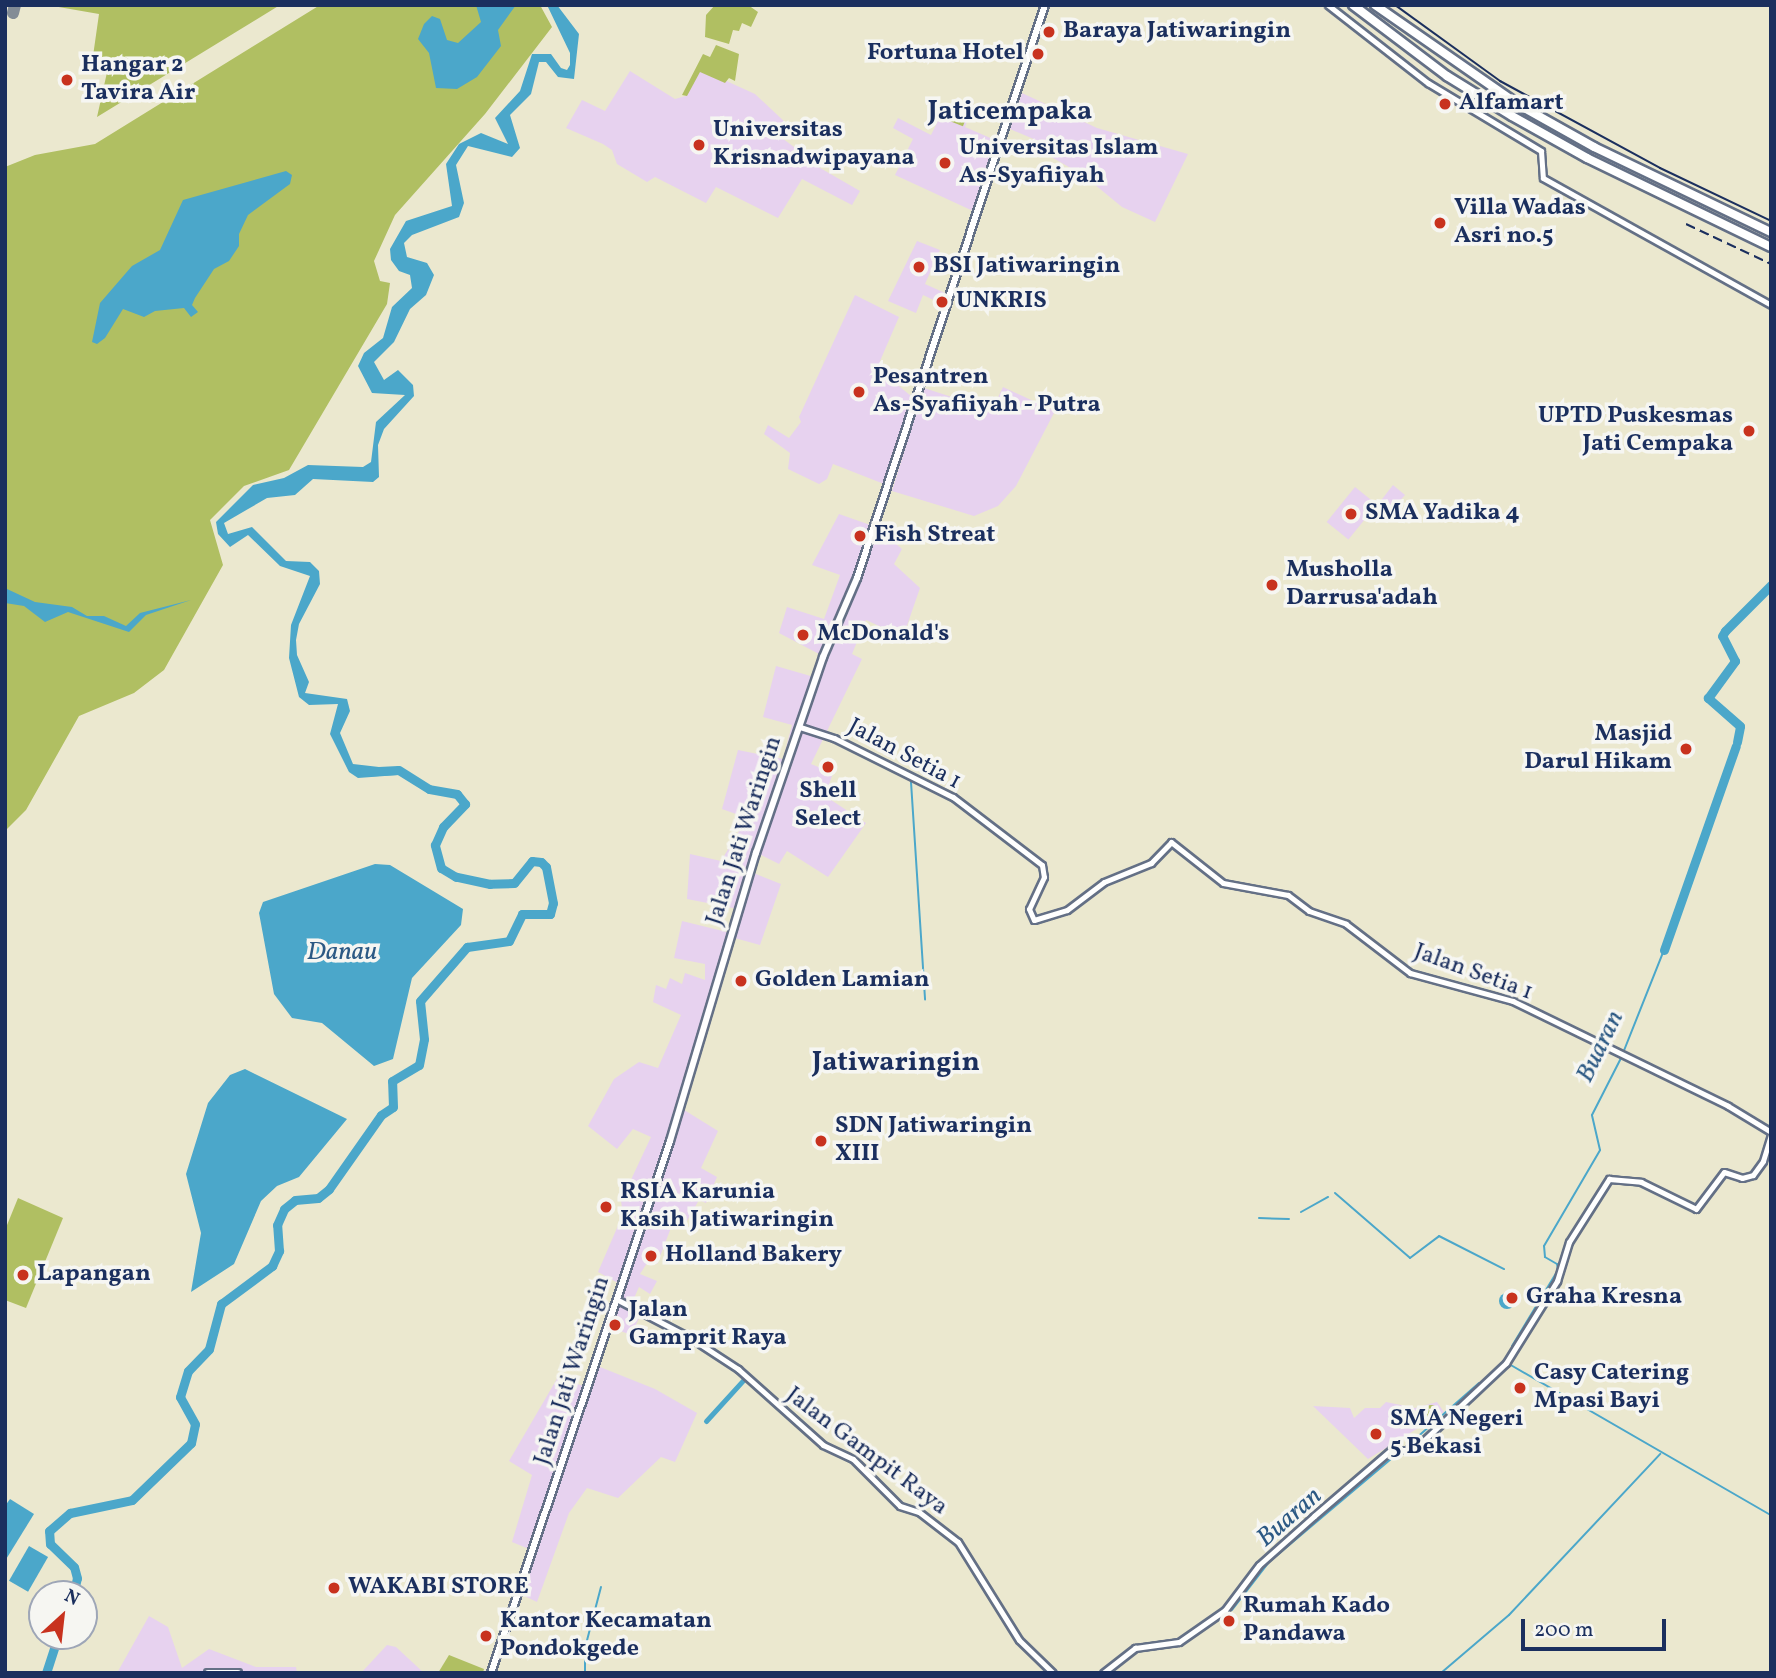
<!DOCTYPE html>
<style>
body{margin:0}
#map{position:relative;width:1776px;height:1678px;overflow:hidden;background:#ebe8cf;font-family:Vollkorn,serif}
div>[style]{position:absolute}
.built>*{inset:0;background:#e7d2ef;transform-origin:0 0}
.green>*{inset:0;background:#b0bf62;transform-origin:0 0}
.round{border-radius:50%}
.water>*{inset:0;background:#4ba7ca;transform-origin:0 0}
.stream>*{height:2px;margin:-1px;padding:0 1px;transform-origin:1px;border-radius:1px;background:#4ba7ca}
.canal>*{height:5px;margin:-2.5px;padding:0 2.5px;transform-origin:2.5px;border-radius:2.5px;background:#4ba7ca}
.river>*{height:9px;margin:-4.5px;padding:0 4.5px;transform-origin:4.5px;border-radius:4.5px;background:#4ba7ca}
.taxiway>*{height:12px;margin:-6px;padding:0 6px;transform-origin:6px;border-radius:6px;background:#838c96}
.roads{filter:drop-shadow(2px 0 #647086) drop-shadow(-2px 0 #647086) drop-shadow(0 2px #647086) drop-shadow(0 -2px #647086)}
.minor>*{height:5px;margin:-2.5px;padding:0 2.5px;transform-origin:2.5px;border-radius:2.5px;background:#fff}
.major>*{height:6px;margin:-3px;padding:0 3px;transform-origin:3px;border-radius:3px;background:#fff}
.highway>*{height:8px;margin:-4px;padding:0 4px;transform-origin:4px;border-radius:4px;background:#fff}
.tram>*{height:2px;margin:-1px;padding:0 1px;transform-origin:1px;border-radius:1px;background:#1b2f5e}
.rail>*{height:2px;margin-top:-1px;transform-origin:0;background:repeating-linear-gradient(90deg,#1b2f5e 0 10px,transparent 0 15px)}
.dots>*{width:19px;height:19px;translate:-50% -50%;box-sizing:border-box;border:4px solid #f6f6f2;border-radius:50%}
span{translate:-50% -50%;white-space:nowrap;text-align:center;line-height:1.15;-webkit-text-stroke:7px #f6f6f2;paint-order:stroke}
.poi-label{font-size:24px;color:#1b2f5e;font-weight:700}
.left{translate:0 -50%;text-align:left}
.right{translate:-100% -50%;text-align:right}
.street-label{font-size:24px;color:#1b2f5e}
.water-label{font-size:26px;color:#2c5984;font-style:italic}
.quarter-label{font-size:28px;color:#1b2f5e;font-weight:700}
.frame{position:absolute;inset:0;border:7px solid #1b2f5e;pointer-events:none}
.north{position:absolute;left:28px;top:1580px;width:70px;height:70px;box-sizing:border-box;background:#f6f6f2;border:2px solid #9ea6b7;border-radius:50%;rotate:27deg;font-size:19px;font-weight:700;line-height:28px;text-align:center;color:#1b2f5e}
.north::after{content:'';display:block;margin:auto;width:24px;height:32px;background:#c8321e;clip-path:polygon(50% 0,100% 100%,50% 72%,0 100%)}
.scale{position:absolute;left:1521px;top:1619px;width:145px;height:32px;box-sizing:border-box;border:4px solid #1b2f5e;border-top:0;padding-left:9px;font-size:21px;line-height:24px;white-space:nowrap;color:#1b2f5e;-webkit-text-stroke:5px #f6f6f2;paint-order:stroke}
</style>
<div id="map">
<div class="built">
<i style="clip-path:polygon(700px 69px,755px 94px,787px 124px,778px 135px,794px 147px,801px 163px,808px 161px,860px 191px,852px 205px,802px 179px,778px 218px,716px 187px,706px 203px,655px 177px,647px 182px,617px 164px,612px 150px,603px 144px,566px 128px,582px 100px,605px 111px,630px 71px,675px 99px,686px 96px)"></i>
<i style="clip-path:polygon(1022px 93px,1097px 128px,1188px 154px,1155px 222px,1122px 207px,1083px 175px,1046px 154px,1050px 146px,1010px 129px)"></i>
<i style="clip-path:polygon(946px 105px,969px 115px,965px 127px,995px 140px,973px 211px,895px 175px,913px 139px,893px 128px,898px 118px,931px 135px)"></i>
<i style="clip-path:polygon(917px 241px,940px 250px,925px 284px,945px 293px,940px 303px,923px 295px,916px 313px,888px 301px)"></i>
<i style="clip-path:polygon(855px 295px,899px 317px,880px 361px,894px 382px,911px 396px,884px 484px,833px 464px,827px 479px,819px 484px,788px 469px,790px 453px,764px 434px,768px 425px,789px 438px,801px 422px,799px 417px)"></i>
<i style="clip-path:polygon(1003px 387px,1055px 411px,1016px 486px,998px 506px,974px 516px,892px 491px,924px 388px,992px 410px)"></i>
<i style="clip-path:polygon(1393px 485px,1405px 495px,1389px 513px,1379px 503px)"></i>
<i style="left:1355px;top:487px;width:28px;height:45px;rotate:39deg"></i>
<i style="clip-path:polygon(839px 514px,876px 527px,902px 549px,894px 564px,920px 588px,903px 637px,866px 620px,852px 654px,862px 659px,811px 764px,833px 773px,825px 796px,866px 823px,828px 877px,787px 851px,779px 864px,757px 853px,751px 872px,781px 884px,760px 945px,731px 937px,681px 1108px,718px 1131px,701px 1168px,717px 1177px,706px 1203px,699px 1200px,684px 1226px,674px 1220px,657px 1264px,649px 1260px,640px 1274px,657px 1281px,650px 1294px,639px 1287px,631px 1305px,642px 1312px,631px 1335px,605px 1325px,618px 1283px,598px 1272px,623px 1214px,621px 1201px,651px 1137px,633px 1129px,617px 1149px,588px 1126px,614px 1079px,639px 1062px,658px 1068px,681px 1015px,653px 1002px,656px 985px,666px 989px,670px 978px,682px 984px,685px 973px,705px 980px,705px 964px,674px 958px,682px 921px,731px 933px,738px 909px,687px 899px,690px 854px,721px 861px,747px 818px,722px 809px,738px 750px,783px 759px,792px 725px,763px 717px,776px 666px,814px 677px,819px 654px,779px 633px,787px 607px,824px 619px,840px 575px,812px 565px)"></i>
<i style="clip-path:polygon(595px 1365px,655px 1389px,697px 1413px,675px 1462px,661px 1457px,618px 1498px,587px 1488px,569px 1513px,537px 1602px,516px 1592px,529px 1549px,512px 1542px,532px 1475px,509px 1461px,558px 1377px,586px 1387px)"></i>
<i style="clip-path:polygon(1386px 1402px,1415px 1408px,1437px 1402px,1444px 1412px,1368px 1459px,1313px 1406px,1350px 1408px,1354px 1418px,1365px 1408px,1380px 1408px)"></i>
<i style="clip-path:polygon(149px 1616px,168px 1627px,182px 1668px,209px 1649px,256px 1667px,296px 1667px,297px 1673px,117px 1673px)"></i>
<i style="clip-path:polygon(387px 1645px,396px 1647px,424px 1673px,361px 1673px)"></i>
</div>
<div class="green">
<i style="clip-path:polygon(47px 5px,280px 5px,97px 117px,110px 59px,93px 56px,99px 14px)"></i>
<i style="clip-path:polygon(320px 5px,540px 5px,552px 27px,485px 114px,395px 215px,374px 261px,380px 281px,390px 283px,387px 304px,289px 470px,244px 486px,210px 520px,223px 565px,164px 670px,134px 693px,79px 716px,26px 810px,5px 831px,5px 167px,35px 155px,95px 144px)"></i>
<i style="clip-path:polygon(715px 5px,748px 5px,758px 12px,751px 27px,742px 23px,739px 31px,733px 30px,729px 44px,705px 37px,706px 15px)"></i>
<i style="clip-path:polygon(716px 45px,739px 54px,735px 81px,729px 78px,725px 83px,700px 72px,687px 96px,682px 95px,703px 54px,710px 57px)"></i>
<i style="left:947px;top:107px;width:22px;height:12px;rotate:22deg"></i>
<i style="clip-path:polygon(18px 1198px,63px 1218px,26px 1308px,5px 1300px,5px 1230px)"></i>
<i class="round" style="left:1423px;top:1405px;width:16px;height:16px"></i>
<i style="clip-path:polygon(449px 1655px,484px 1669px,483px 1673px,438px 1673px)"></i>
</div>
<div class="water">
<i style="clip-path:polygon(476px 5px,516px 5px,498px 30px,501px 46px,477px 77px,457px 89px,436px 88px,429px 53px,418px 39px,424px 24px,432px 16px,440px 19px,447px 40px,458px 43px,481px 22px)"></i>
<i style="clip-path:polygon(547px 5px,557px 5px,579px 34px,574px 79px,558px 77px,546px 62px,539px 62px,531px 94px,510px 115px,520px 148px,512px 157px,468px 146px,456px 165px,464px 203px,459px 217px,412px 235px,404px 243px,407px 257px,427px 263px,434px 275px,426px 295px,410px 309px,394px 342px,374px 362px,384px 380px,398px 370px,413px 385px,414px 396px,384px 429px,378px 445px,379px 477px,373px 482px,313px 479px,295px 495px,267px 498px,224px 523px,228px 534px,252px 527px,286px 561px,310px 562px,319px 571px,320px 584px,299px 624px,296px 640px,297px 655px,309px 682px,305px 693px,347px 699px,350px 711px,340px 733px,353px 764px,405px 770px,414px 778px,398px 771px,398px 775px,358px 778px,349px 772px,330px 734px,338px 704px,309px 705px,299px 697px,289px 658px,291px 625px,310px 576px,280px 566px,248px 535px,230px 547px,218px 534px,216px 522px,253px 485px,284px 478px,308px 465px,363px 467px,371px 462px,376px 422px,405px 395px,372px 393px,358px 366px,364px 353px,383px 338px,392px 307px,412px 288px,410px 275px,399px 271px,391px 260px,390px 249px,406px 221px,452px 206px,446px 164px,459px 144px,481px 133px,508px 144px,495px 118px,520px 91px,532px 54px,551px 54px,561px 68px,567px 70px,570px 65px,570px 53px)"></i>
<i style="clip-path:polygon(286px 171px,292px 175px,290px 184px,248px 215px,239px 234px,239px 246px,229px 261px,214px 269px,195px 298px,192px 305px,198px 312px,191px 317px,184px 308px,155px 311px,144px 317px,123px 309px,105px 338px,97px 344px,92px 342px,100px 303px,132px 266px,160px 250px,183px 200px)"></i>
<i style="clip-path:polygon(7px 589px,35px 602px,72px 607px,87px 616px,104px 616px,126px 626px,140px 613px,191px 600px,146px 615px,129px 632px,68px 612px,45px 622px,24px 606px,5px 603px)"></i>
<i style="clip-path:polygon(375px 864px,390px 865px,463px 909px,461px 925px,412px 978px,393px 1059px,374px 1066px,322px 1023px,292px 1018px,274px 994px,259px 913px,263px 902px)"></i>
<i style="clip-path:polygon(245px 1069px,347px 1119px,299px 1177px,277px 1186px,261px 1201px,234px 1264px,191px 1292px,201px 1233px,186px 1174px,208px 1103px,230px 1075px)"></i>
<i class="round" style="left:1499px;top:1293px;width:16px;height:16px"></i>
<i style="clip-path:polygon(10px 1499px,34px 1514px,5px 1561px,5px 1506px)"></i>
<i style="left:29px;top:1546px;width:22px;height:40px;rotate:30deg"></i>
</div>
<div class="stream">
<i style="left:911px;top:782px;width:218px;rotate:86.3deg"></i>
<i style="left:1623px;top:1053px;width:111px;rotate:-68.3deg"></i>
<i style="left:1335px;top:1193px;width:99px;rotate:40.9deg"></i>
<i style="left:1410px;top:1258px;width:36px;rotate:-37deg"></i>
<i style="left:1439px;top:1236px;width:73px;rotate:26.9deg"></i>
<i style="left:1301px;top:1212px;width:31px;rotate:-29deg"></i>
<i style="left:1259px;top:1218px;width:30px;rotate:2deg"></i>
<i style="left:1512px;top:1346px;width:89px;rotate:-58.8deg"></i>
<i style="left:1558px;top:1270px;width:6px;rotate:-99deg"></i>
<i style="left:1557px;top:1264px;width:14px;rotate:-150deg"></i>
<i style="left:1545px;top:1257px;width:11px;rotate:-95deg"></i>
<i style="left:1544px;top:1246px;width:111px;rotate:-59.7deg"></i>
<i style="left:1600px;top:1150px;width:36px;rotate:-103deg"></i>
<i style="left:1592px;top:1115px;width:64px;rotate:-63deg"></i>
<i style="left:1509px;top:1364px;width:302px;rotate:30deg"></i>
<i style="left:1406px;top:1447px;width:97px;rotate:-41.2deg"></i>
<i style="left:1232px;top:1610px;width:61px;rotate:-52.4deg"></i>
<i style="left:1269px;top:1562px;width:169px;rotate:-40.2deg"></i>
<i style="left:585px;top:1673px;width:25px;rotate:-90deg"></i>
<i style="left:585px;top:1648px;width:63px;rotate:-75.3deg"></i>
<i style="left:1441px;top:1673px;width:89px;rotate:-40.5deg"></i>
<i style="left:1509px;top:1615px;width:221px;rotate:-46.8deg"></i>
</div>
<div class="canal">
<i style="left:706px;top:1421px;width:61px;rotate:-47.7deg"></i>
</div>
<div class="river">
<i style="left:1737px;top:742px;width:16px;rotate:-79deg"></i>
<i style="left:1740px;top:726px;width:43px;rotate:-138.8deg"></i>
<i style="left:1708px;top:698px;width:46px;rotate:-53.9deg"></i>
<i style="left:1735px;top:661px;width:28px;rotate:-117deg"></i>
<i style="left:1722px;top:636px;width:6px;rotate:-59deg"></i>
<i style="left:1725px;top:631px;width:65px;rotate:-45deg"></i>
<i style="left:1664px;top:950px;width:216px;rotate:-70.6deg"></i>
<i style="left:73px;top:1594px;width:16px;rotate:-76deg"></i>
<i style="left:77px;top:1578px;width:11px;rotate:-105deg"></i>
<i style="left:74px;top:1567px;width:33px;rotate:-136deg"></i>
<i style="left:50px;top:1544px;width:13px;rotate:-94deg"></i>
<i style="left:49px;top:1531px;width:28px;rotate:-41deg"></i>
<i style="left:70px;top:1513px;width:63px;rotate:-11.8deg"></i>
<i style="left:132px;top:1500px;width:82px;rotate:-44deg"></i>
<i style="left:191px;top:1443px;width:19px;rotate:-78deg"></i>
<i style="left:195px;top:1424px;width:31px;rotate:-119deg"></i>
<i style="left:180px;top:1397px;width:27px;rotate:-73deg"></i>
<i style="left:188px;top:1371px;width:30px;rotate:-46deg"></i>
<i style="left:209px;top:1349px;width:47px;rotate:-75.1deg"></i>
<i style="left:221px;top:1304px;width:64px;rotate:-36.7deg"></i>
<i style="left:272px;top:1266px;width:17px;rotate:-65deg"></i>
<i style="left:279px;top:1251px;width:26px;rotate:-94deg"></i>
<i style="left:277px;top:1225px;width:17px;rotate:-66deg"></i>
<i style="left:284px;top:1209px;width:14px;rotate:-39deg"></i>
<i style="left:295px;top:1200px;width:23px;rotate:-5deg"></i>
<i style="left:318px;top:1198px;width:14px;rotate:-39deg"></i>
<i style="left:329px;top:1189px;width:90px;rotate:-54.9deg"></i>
<i style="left:381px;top:1115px;width:14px;rotate:-34deg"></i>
<i style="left:393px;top:1107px;width:26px;rotate:-92deg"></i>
<i style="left:392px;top:1081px;width:31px;rotate:-31deg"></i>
<i style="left:419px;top:1065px;width:26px;rotate:-79deg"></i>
<i style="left:424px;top:1039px;width:38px;rotate:-96deg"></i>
<i style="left:420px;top:1001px;width:72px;rotate:-49deg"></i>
<i style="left:467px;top:947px;width:42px;rotate:-8.1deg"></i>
<i style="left:509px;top:941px;width:30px;rotate:-64deg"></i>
<i style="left:522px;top:914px;width:28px"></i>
<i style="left:550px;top:914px;width:11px;rotate:-75deg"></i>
<i style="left:553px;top:903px;width:37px;rotate:-101deg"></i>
<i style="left:546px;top:867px;width:7px;rotate:-135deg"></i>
<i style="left:541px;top:862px;width:9px;rotate:-174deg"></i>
<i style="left:532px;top:861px;width:28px;rotate:129deg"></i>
<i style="left:514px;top:883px;width:24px;rotate:178deg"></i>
<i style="left:490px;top:884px;width:35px;rotate:-168deg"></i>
<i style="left:456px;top:877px;width:17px;rotate:-149deg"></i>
<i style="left:441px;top:868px;width:24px;rotate:-105deg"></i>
<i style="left:435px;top:845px;width:20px;rotate:-66deg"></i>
<i style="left:443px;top:827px;width:32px;rotate:-46deg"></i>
<i style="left:465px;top:804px;width:13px;rotate:-129deg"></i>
<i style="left:457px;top:794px;width:28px;rotate:-170deg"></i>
<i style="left:429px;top:789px;width:36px;rotate:-148deg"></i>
<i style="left:398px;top:770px;width:34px;rotate:177deg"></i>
<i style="left:46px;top:1673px;width:39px;rotate:-72deg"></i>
</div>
<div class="taxiway">
<i style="left:13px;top:13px;width:8px;rotate:-76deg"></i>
</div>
<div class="roads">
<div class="minor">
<i style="left:1328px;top:5px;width:127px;rotate:38deg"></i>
<i style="left:1428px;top:83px;width:132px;rotate:31deg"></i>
<i style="left:1541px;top:151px;width:27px;rotate:86deg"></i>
<i style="left:1543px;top:178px;width:261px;rotate:29.1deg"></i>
<i style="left:800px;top:727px;width:36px;rotate:18deg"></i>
<i style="left:834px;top:738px;width:133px;rotate:26.4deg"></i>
<i style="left:953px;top:797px;width:112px;rotate:37.4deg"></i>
<i style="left:1042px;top:865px;width:12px;rotate:81deg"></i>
<i style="left:1044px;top:877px;width:35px;rotate:115deg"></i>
<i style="left:1029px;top:909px;width:12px;rotate:66deg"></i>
<i style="left:1034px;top:920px;width:34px;rotate:-17deg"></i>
<i style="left:1067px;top:910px;width:46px;rotate:-37.1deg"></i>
<i style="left:1104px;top:882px;width:51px;rotate:-22deg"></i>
<i style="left:1151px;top:863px;width:29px;rotate:-46deg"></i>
<i style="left:1171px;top:842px;width:66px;rotate:38.3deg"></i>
<i style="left:1223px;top:883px;width:66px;rotate:10.5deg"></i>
<i style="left:1288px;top:895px;width:26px;rotate:37deg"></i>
<i style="left:1309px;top:911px;width:39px;rotate:19deg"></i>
<i style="left:1346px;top:924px;width:81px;rotate:37.4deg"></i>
<i style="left:1410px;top:973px;width:107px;rotate:15.2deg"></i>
<i style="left:1513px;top:1001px;width:239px;rotate:26deg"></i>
<i style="left:1728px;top:1106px;width:50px;rotate:31.2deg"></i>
<i style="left:618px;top:1300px;width:80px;rotate:27.5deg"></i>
<i style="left:689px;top:1337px;width:59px;rotate:33.1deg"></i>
<i style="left:738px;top:1369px;width:114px;rotate:41.8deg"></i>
<i style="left:823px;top:1445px;width:33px;rotate:25deg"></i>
<i style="left:853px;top:1459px;width:66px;rotate:45deg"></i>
<i style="left:900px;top:1506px;width:20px;rotate:18deg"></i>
<i style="left:919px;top:1512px;width:49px;rotate:37.6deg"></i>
<i style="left:958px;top:1542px;width:115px;rotate:58.1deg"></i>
<i style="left:1019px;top:1640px;width:47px;rotate:44.1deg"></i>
<i style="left:1103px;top:1673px;width:41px;rotate:-38deg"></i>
<i style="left:1135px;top:1648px;width:44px;rotate:-7.8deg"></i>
<i style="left:1179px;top:1642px;width:56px;rotate:-34.8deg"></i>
<i style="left:1225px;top:1610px;width:56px;rotate:-52.9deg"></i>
<i style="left:1259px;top:1565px;width:74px;rotate:-41.7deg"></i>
<i style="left:1314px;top:1516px;width:101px;rotate:-40.6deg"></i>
<i style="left:1391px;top:1450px;width:16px"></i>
<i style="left:1407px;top:1450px;width:18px;rotate:-29deg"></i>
<i style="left:1423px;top:1441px;width:114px;rotate:-43.2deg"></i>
<i style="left:1506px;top:1363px;width:97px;rotate:-58.1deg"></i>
<i style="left:1557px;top:1281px;width:41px;rotate:-72.9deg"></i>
<i style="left:1569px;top:1242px;width:75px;rotate:-57.6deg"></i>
<i style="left:1609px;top:1179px;width:32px;rotate:5deg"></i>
<i style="left:1641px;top:1182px;width:61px;rotate:26.1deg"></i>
<i style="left:1696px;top:1209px;width:46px;rotate:-52.9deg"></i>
<i style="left:1724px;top:1172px;width:19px;rotate:18deg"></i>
<i style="left:1742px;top:1178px;width:11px;rotate:-15deg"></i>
<i style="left:1753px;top:1175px;width:17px;rotate:-54deg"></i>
<i style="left:1763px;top:1161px;width:28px;rotate:-73deg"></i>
</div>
<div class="major">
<i style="left:208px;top:1673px;width:30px"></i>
<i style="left:491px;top:1673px;width:561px;rotate:-71.4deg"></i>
<i style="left:670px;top:1141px;width:301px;rotate:-73.4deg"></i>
<i style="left:756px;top:853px;width:207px;rotate:-71.1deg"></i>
<i style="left:823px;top:657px;width:86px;rotate:-66.7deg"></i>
<i style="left:857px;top:578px;width:603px;rotate:-71.84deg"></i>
</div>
<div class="highway">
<i style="left:1353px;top:5px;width:118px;rotate:37.1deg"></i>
<i style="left:1447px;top:76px;width:76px;rotate:31.6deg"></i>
<i style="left:1512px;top:116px;width:86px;rotate:29.2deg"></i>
<i style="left:1587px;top:158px;width:204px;rotate:25.8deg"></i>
<i style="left:1375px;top:5px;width:175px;rotate:34.8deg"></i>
<i style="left:1519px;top:105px;width:86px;rotate:29.2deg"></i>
<i style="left:1594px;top:147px;width:196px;rotate:25.7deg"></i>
</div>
</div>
<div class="tram">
<i style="left:1395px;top:5px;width:130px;rotate:35.9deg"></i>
<i style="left:1500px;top:81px;width:182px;rotate:28.5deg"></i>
<i style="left:1660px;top:168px;width:123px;rotate:25.5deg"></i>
</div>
<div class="rail">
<i style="left:1686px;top:224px;width:94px;rotate:25.2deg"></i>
</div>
<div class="dots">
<i style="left:1049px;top:32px;background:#c8321e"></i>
<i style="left:1038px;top:54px;background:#c8321e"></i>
<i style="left:67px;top:80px;background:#c8321e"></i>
<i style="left:1445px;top:104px;background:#c8321e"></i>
<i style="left:699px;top:145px;background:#c8321e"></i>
<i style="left:945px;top:163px;background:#c8321e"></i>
<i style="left:1440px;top:223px;background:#c8321e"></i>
<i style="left:919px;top:267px;background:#c8321e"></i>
<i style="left:942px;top:302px;background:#c8321e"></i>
<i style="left:859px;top:392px;background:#c8321e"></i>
<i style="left:1749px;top:431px;background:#c8321e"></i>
<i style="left:1351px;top:514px;background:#c8321e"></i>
<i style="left:860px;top:536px;background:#c8321e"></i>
<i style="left:1272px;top:585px;background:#c8321e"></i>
<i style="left:803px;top:635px;background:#c8321e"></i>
<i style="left:1686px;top:749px;background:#c8321e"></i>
<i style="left:828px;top:767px;background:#c8321e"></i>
<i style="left:741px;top:981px;background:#c8321e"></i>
<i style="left:821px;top:1141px;background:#c8321e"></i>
<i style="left:606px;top:1207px;background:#c8321e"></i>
<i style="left:651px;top:1256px;background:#c8321e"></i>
<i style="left:23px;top:1275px;background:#c8321e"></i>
<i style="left:1512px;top:1298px;background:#c8321e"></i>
<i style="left:615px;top:1325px;background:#c8321e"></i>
<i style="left:1520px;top:1388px;background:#c8321e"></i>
<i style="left:1376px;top:1434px;background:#c8321e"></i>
<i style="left:334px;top:1588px;background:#c8321e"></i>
<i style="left:1229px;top:1621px;background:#c8321e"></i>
<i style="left:486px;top:1636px;background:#c8321e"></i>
</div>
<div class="poi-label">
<span class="left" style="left:1063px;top:32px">Baraya Jatiwaringin</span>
<span class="right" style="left:1024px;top:54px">Fortuna Hotel</span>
<span class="left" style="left:81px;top:80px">Hangar 2<br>Tavira Air</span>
<span class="left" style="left:1459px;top:104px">Alfamart</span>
<span class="left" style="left:713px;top:145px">Universitas<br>Krisnadwipayana</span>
<span class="left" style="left:959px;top:163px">Universitas Islam<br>As-Syafiiyah</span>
<span class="left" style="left:1454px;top:223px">Villa Wadas<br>Asri no.5</span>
<span class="left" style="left:933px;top:267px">BSI Jatiwaringin</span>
<span class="left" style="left:956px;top:302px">UNKRIS</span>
<span class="left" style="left:873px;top:392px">Pesantren<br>As-Syafiiyah - Putra</span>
<span class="right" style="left:1733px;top:431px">UPTD Puskesmas<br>Jati Cempaka</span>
<span class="left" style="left:1365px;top:514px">SMA Yadika 4</span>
<span class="left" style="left:874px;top:536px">Fish Streat</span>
<span class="left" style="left:1286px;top:585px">Musholla<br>Darrusa'adah</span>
<span class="left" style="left:817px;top:635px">McDonald's</span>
<span class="right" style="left:1672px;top:749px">Masjid<br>Darul Hikam</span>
<span style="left:828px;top:806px">Shell<br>Select</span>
<span class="left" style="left:755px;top:981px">Golden Lamian</span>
<span class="left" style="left:835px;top:1141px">SDN Jatiwaringin<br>XIII</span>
<span class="left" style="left:620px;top:1207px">RSIA Karunia<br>Kasih Jatiwaringin</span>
<span class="left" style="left:665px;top:1256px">Holland Bakery</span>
<span class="left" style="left:37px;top:1275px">Lapangan</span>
<span class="left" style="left:1526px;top:1298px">Graha Kresna</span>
<span class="left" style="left:629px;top:1325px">Jalan<br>Gamprit Raya</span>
<span class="left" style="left:1534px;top:1388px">Casy Catering<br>Mpasi Bayi</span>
<span class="left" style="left:1390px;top:1434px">SMA Negeri<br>5 Bekasi</span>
<span class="left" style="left:348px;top:1588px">WAKABI STORE</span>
<span class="left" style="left:1243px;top:1621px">Rumah Kado<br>Pandawa</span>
<span class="left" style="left:500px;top:1636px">Kantor Kecamatan<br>Pondokgede</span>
</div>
<div class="street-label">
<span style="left:904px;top:755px;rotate:28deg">Jalan Setia 1</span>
<span style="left:745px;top:831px;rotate:-72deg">Jalan Jati Waringin</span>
<span style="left:1473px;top:973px;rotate:20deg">Jalan Setia 1</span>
<span style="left:573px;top:1371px;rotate:-72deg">Jalan Jati Waringin</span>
<span style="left:866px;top:1452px;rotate:37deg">Jalan Gampit Raya</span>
</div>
<div class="water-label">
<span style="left:342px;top:953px">Danau</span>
<span style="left:1601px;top:1047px;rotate:-64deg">Buaran</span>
<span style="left:1290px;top:1518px;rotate:-41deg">Buaran</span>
</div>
<div class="quarter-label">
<span style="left:1010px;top:112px">Jaticempaka</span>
<span style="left:896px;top:1063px">Jatiwaringin</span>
</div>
<div class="frame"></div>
<div class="north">N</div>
<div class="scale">200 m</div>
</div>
